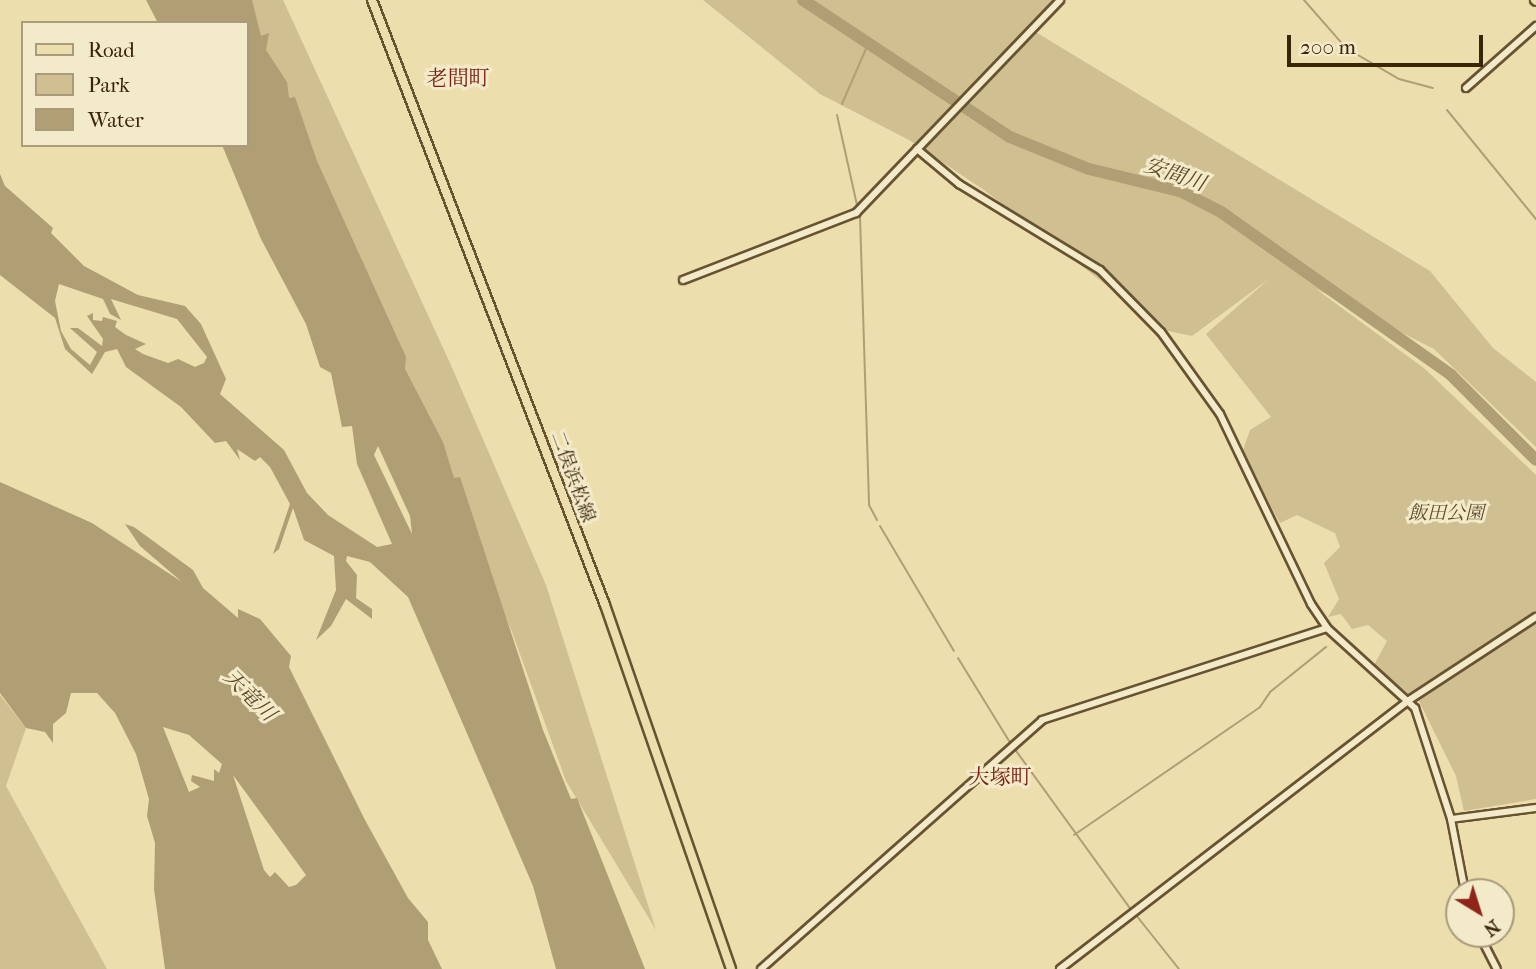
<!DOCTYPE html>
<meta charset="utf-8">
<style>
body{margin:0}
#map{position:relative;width:1536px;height:969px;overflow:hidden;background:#eddead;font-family:"IM FELL French Canon","Noto Serif JP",serif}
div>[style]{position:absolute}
.green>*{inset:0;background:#cfbf91}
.water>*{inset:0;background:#b09f75}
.stream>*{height:2px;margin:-1px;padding:0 1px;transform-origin:1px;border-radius:1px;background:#b09f75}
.river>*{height:12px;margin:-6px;padding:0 6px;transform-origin:6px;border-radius:6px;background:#b09f75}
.roads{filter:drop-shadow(2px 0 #685331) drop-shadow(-2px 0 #685331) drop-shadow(0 2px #685331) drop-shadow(0 -2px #685331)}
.minor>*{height:6px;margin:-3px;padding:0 3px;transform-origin:3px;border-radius:3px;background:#f3eaca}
.major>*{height:8px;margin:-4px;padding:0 4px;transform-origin:4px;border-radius:4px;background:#eddead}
span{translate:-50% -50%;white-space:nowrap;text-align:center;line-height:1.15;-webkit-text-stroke:6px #f3eaca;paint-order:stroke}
.street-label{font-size:19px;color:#3b2508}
.park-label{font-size:19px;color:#604c2a;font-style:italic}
.neighbourhood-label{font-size:21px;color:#7a1f14}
.water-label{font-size:21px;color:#5e4a29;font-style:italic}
.legend{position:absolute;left:21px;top:21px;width:228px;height:126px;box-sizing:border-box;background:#f3eaca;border:2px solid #a99b7c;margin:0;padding:9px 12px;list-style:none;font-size:21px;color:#3b2508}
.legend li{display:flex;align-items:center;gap:14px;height:35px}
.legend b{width:35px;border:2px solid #a99b7c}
.north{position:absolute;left:1445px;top:878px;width:70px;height:70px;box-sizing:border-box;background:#f3eaca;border:2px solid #a99b7c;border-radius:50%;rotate:142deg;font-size:19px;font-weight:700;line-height:28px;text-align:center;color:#3b2508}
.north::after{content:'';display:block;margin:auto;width:24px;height:32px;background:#8f2418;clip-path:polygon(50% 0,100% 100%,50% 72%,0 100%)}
.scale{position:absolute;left:1287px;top:35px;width:196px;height:32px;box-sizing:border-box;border:4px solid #3b2508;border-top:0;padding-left:9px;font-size:21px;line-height:24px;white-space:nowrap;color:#3b2508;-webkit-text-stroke:5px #f3eaca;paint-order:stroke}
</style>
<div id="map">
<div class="green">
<i style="clip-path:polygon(237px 0,283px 0,450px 363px,546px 585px,656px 930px,566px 781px,512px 632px)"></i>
<i style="clip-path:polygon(703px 0,1058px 0,1034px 31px,1430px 271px,1493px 348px,1536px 382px,1536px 447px,1434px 349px,1316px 289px,1425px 369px,1536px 475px,1536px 799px,1464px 811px,1456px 776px,1414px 691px,1410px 695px,1374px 665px,1387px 641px,1368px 625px,1352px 629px,1341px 614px,1328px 617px,1339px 599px,1324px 563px,1340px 547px,1335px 533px,1297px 515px,1280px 523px,1272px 509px,1243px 450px,1250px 430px,1271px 417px,1206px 334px,1269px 279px,1192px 336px,1164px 330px,984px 190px,909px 140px,820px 94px)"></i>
<i style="clip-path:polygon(0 695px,26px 728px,6px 786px,107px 969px,0 969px)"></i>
</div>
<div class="water">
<i style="clip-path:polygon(evenodd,146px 0,252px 0,261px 36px,269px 33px,266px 50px,287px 82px,289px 98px,295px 97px,317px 161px,406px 357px,405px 369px,443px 442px,454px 478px,460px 477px,543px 730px,571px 799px,577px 798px,645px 969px,556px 969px,533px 886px,408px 597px,370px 562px,347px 556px,346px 561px,357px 575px,356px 598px,372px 609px,372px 619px,346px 599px,331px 626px,316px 640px,336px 590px,334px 556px,304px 540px,293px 508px,279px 549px,273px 554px,290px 504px,270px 467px,260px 457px,255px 461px,237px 449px,240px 460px,226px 441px,215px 443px,181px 407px,126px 367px,117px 349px,105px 352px,92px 374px,65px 349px,55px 318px,0 275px,0 174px,5px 186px,53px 228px,51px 233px,84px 266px,138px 295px,185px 306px,201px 324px,226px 379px,220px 394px,284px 450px,307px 493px,328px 515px,377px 547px,392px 544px,357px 464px,352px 426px,342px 427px,331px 373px,320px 367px,306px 324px,261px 239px,222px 145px,247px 145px,247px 23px,158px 23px,146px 0,59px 284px,103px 299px,110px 314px,121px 320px,111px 299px,177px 319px,207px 357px,204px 363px,195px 367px,178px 359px,168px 363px,143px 354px,135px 349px,146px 344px,126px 335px,115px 327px,117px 321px,103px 317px,102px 321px,93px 320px,93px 313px,87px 316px,103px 339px,102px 346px,78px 328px,70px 328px,97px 352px,90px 365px,71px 349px,61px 331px,55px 301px,59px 284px,146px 0,378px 446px,410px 516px,412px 534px,374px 455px,378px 446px)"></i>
<i style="clip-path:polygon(evenodd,0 482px,92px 523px,182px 582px,140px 546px,125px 524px,134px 527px,193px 570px,203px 588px,238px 618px,238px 609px,260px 619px,291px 656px,289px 667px,365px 820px,408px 898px,428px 922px,428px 940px,442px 969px,165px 969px,154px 889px,155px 843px,147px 816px,149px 799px,136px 754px,115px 713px,97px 693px,71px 693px,66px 713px,53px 724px,53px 743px,45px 732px,26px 728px,0 693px,0 482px,163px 727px,189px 735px,222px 764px,219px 773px,214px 769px,214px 781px,192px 775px,191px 781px,200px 787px,189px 792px,163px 727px,0 482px,233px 775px,306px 875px,296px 885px,289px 887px,275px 872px,270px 877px,264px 870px,233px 775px)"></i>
</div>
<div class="stream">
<i style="left:1304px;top:0;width:64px;rotate:48.8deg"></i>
<i style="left:1346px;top:48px;width:61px;rotate:30.3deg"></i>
<i style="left:1399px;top:79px;width:35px;rotate:15deg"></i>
<i style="left:842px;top:104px;width:68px;rotate:-66.5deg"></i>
<i style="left:1447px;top:110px;width:141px;rotate:50.8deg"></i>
<i style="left:837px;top:115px;width:92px;rotate:77.5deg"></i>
<i style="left:860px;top:216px;width:289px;rotate:88.2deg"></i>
<i style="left:869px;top:505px;width:17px;rotate:62deg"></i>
<i style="left:880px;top:526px;width:145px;rotate:59.4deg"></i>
<i style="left:958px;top:658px;width:101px;rotate:58.4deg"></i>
<i style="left:1014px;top:748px;width:201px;rotate:54.1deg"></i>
<i style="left:1074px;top:835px;width:226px;rotate:-34.5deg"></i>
<i style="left:1260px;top:707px;width:18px;rotate:-56deg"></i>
<i style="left:1270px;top:692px;width:72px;rotate:-38.8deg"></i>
<i style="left:1136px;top:915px;width:69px;rotate:51.5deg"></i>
</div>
<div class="river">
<i style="left:803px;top:0;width:248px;rotate:33.5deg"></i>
<i style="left:1010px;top:137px;width:85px;rotate:22.1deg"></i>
<i style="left:1089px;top:169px;width:94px;rotate:13.6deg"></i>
<i style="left:1180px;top:191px;width:46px;rotate:27.1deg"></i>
<i style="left:1221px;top:212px;width:282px;rotate:35.3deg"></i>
<i style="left:1451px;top:375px;width:120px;rotate:45deg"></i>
</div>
<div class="roads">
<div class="minor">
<i style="left:1466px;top:88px;width:94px;rotate:-41.5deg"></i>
<i style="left:917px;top:149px;width:55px;rotate:39.8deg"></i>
<i style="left:959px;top:184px;width:165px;rotate:31.4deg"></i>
<i style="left:1100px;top:270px;width:87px;rotate:45.5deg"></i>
<i style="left:1161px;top:332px;width:101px;rotate:54.3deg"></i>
<i style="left:1220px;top:414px;width:211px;rotate:64.4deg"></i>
<i style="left:1311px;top:604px;width:29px;rotate:56deg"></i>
<i style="left:1327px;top:628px;width:119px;rotate:42.3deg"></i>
<i style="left:1415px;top:708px;width:117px;rotate:72deg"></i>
<i style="left:1451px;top:819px;width:74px;rotate:79.1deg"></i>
<i style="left:683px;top:280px;width:186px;rotate:-21.2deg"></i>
<i style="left:856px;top:213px;width:295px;rotate:-46.2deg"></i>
<i style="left:1451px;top:819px;width:86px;rotate:-7.4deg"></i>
<i style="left:1479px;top:934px;width:39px;rotate:63deg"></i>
<i style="left:761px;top:969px;width:375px;rotate:-41.5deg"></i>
<i style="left:1042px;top:720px;width:299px;rotate:-17.9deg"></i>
<i style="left:1060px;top:969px;width:441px;rotate:-37.6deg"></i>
<i style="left:1409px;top:700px;width:152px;rotate:-33.2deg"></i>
</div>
<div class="major">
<i style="left:372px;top:0;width:648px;rotate:68.94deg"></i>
<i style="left:605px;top:605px;width:385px;rotate:70.9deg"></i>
<i style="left:1535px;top:0;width:1px;rotate:45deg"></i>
</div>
</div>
<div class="street-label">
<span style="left:572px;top:477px;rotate:70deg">二俣浜松線</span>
</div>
<div class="park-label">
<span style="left:1446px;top:514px">飯田公園</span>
</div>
<div class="neighbourhood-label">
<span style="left:458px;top:78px">老間町</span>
<span style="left:1000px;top:777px">大塚町</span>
</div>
<div class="water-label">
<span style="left:1175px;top:174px;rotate:19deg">安間川</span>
<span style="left:250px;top:695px;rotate:45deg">天竜川</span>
</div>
<ul class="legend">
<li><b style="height:9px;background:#eddead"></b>Road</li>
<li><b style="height:19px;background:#cfbf91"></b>Park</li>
<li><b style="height:19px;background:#b09f75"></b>Water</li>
</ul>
<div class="north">N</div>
<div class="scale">200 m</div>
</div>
